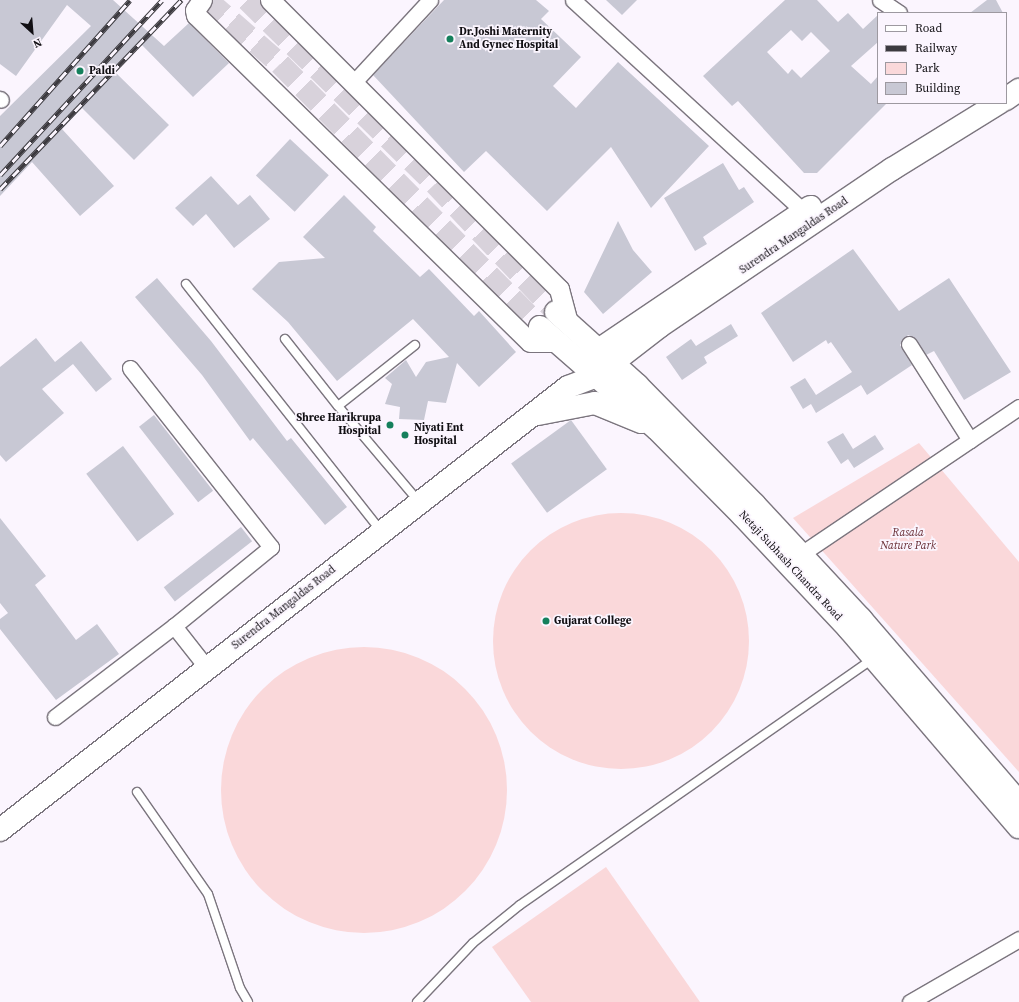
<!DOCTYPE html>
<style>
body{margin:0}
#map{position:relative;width:1019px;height:1002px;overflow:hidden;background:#fbf5fe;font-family:"Source Serif 4",serif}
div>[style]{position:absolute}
.green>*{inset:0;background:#fad8da}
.round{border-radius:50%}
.building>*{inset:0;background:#c8c8d4;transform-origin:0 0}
.secondary-tunnel>*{height:22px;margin-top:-11px;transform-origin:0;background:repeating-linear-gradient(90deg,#d8d2db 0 22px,transparent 0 33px)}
.roads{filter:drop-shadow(1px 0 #7b757e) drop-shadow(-1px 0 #7b757e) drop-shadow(0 1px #7b757e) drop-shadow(0 -1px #7b757e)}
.service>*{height:8px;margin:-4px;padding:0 4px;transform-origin:4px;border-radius:4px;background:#fff}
.minor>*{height:15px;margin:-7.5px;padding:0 7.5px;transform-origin:7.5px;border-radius:7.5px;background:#fff}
.tertiary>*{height:19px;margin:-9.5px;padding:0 9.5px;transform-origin:9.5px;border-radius:9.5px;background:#fff}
.secondary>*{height:22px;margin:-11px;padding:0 11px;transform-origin:11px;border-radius:11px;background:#fff}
.rail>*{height:4.5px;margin-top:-2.25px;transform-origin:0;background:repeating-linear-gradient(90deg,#fbf5fe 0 9px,#3c3a3f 0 18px);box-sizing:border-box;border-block:1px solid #3c3a3f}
.dots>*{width:11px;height:11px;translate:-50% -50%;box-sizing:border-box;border:2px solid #fbf5fe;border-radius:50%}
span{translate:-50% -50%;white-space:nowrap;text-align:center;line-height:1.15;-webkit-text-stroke:3.5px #fbf5fe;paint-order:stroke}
.poi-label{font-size:11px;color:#110f13;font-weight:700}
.left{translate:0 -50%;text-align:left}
.right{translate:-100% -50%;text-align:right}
.street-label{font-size:11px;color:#110f13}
.park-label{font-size:11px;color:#672b32;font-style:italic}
.legend{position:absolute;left:877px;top:12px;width:130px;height:92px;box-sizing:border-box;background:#fbf5fe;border:1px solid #9d99a0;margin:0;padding:5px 7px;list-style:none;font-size:12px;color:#110f13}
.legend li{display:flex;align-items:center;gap:8px;height:20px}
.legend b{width:20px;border:1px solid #9d99a0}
.north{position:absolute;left:12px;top:12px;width:40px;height:40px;-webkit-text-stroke:3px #fbf5fe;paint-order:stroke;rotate:154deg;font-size:11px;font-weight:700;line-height:16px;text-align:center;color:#110f13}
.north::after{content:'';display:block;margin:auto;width:14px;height:18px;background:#110f13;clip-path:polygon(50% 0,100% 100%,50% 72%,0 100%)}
</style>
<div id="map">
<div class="green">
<i style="clip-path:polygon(919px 443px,1019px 562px,1019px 772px,793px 518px)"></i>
<i class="round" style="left:493px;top:513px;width:256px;height:256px"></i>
<i class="round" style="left:221px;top:647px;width:286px;height:286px"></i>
<i style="clip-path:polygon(606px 867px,700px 1002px,531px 1002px,492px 947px)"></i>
</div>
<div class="building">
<i style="clip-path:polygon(0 0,113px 0,164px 46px,189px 23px,229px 63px,193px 97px,141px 44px,115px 72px,169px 125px,134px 160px,82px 108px,62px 129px,114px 186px,80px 216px,32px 162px,0 196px,0 116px,91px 26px,67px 5px,16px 76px,0 64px)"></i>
<i style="clip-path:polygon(444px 0,536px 0,549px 11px,541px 19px,581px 57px,553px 86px,576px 108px,618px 62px,709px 146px,651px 208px,611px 147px,547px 211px,486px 151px,464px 172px,373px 75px)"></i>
<i style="clip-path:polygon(606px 0,637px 0,622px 15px)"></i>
<i style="clip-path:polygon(evenodd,785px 0,817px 0,838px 22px,848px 13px,863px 29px,878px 15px,878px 42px,851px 66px,871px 84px,878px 76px,878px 103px,887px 103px,817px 173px,804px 173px,738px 101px,732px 106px,703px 76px,785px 0,791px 30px,802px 41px,811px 32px,830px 51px,801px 78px,792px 69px,788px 74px,767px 52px,791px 30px)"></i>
<i style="clip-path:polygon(987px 0,996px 0,1003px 13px,970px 13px)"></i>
<i style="left:290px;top:139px;width:53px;height:50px;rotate:43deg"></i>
<i style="clip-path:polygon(723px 163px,739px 190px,744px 187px,754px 202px,703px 237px,707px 244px,695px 251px,664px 198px)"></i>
<i style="clip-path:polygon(211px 176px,238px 205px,250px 195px,270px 219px,234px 248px,206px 214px,193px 226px,175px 208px)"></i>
<i style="clip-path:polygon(344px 195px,376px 227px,373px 231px,420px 277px,429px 269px,474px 316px,479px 311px,516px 352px,479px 387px,457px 363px,446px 403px,428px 401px,424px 420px,399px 419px,400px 407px,385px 404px,392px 384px,385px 378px,406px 360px,416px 377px,426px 362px,449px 357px,413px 319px,337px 381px,288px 322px,252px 289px,279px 262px,325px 258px,303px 237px)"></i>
<i style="clip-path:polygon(618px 221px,633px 250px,652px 272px,603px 314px,584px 292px)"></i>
<i style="clip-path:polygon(853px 249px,899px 311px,949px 278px,1011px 372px,964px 400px,934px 351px,926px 355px,916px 339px,908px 335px,900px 345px,912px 365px,867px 395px,861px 385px,816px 413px,811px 404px,803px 409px,790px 387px,805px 378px,816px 395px,852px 372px,831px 342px,828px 344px,826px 340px,793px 362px,761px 313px)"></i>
<i style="clip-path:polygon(157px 278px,211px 341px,287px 441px,291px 438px,347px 507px,325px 525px,253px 438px,250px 441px,202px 375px,135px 297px)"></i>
<i style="clip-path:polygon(731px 324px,738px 336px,704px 357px,707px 363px,682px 380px,666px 357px,691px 339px,696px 346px)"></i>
<i style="clip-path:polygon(36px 338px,55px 362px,81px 341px,112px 379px,96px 392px,73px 364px,42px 389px,64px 413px,6px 462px,0 455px,0 367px)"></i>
<i style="left:154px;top:415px;width:96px;height:19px;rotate:52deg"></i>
<i style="left:571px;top:420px;width:61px;height:74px;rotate:54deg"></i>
<i style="clip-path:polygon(843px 433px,853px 449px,875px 435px,884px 449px,854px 468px,848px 459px,841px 464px,827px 442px)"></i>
<i style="left:123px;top:446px;width:85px;height:46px;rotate:53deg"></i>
<i style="clip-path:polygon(0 518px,46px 576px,35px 585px,76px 640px,97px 624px,119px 654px,56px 700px,0 629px,0 619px,8px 613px,0 603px)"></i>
<i style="left:241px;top:527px;width:18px;height:98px;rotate:52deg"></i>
</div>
<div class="secondary-tunnel">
<i style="left:207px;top:0;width:97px;rotate:41.2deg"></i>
<i style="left:280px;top:64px;width:370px;rotate:45.3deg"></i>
<i style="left:247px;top:0;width:263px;rotate:44.4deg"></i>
<i style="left:435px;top:184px;width:176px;rotate:46.6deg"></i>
</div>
<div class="roads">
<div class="service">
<i style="left:186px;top:284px;width:315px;rotate:51.7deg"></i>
<i style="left:285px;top:339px;width:85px;rotate:51.7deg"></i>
<i style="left:415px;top:345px;width:98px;rotate:141.6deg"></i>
<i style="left:338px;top:406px;width:126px;rotate:49.8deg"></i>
<i style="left:137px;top:792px;width:124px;rotate:55.2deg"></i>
<i style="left:208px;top:894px;width:99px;rotate:71.2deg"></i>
<i style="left:240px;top:988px;width:16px;rotate:60deg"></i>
<i style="left:417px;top:1002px;width:81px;rotate:-46.5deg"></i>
<i style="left:473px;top:943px;width:60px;rotate:-39deg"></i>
<i style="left:520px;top:905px;width:432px;rotate:-34.9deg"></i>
</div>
<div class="minor">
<i style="left:573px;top:0;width:321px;rotate:42.5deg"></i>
<i style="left:880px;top:0;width:23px;rotate:34deg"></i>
<i style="left:354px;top:82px;width:112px;rotate:-47.2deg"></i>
<i style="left:0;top:99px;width:1px;rotate:45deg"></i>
<i style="left:909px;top:344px;width:114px;rotate:57.6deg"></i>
<i style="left:130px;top:368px;width:228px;rotate:51.8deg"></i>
<i style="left:271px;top:547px;width:125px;rotate:140.8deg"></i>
<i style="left:174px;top:626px;width:53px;rotate:51.8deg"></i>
<i style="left:801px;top:554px;width:263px;rotate:-34deg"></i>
<i style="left:55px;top:717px;width:150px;rotate:-37.4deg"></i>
<i style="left:910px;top:1002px;width:126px;rotate:-30deg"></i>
</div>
<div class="tertiary">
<i style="left:202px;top:0;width:12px;rotate:125deg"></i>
<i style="left:195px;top:10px;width:5px;rotate:79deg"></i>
<i style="left:196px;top:15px;width:467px;rotate:44.4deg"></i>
<i style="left:530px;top:342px;width:26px"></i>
<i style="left:270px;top:0;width:409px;rotate:45deg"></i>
<i style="left:559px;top:289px;width:35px;rotate:75deg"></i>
</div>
<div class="secondary">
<i style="left:1006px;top:99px;width:16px;rotate:-35deg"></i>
<i style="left:556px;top:312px;width:109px;rotate:42deg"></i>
<i style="left:637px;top:385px;width:168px;rotate:45.5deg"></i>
<i style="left:755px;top:505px;width:156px;rotate:47.1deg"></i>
<i style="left:861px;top:619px;width:243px;rotate:49.3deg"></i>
<i style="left:540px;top:327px;width:155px;rotate:41.1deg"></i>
<i style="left:657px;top:429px;width:122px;rotate:45.3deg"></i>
<i style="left:743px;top:516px;width:155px;rotate:46.8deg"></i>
<i style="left:849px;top:629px;width:261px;rotate:49.4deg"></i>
<i style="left:585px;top:359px;width:272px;rotate:-34deg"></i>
<i style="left:538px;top:414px;width:58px;rotate:-10.9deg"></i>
<i style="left:595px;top:403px;width:50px;rotate:22.4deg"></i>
<i style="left:0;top:830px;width:720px;rotate:-37.95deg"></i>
<i style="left:568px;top:387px;width:28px;rotate:-21deg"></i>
<i style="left:594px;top:377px;width:83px;rotate:-37.7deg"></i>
<i style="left:660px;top:326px;width:280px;rotate:-34.1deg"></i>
<i style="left:892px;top:169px;width:126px;rotate:-31.7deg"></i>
</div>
</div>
<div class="rail">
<i style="left:0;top:146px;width:195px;rotate:-48.3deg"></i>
<i style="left:0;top:175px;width:238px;rotate:-47.2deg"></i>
<i style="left:0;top:189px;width:262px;rotate:-46.2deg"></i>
</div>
<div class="dots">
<i style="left:450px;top:39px;background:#15805c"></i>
<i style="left:80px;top:71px;background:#15805c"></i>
<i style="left:390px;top:425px;background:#15805c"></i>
<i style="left:405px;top:435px;background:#15805c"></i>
<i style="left:546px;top:621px;background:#15805c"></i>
</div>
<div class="poi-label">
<span class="left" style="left:459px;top:39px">Dr.Joshi Maternity<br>And Gynec Hospital</span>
<span class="left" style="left:89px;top:71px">Paldi</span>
<span class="right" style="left:381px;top:425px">Shree Harikrupa<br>Hospital</span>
<span class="left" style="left:414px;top:435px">Niyati Ent<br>Hospital</span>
<span class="left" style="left:554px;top:621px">Gujarat College</span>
</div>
<div class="street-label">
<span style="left:794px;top:236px;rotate:-34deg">Surendra Mangaldas Road</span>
<span style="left:790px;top:566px;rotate:47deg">Netaji Subhash Chandra Road</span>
<span style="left:284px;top:608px;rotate:-38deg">Surendra Mangaldas Road</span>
</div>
<div class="park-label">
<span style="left:908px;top:540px">Rasala<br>Nature Park</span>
</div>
<ul class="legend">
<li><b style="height:5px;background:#fff"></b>Road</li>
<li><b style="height:5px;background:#3c3a3f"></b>Railway</li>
<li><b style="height:11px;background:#fad8da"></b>Park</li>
<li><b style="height:11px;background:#c8c8d4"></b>Building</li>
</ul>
<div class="north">N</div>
</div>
